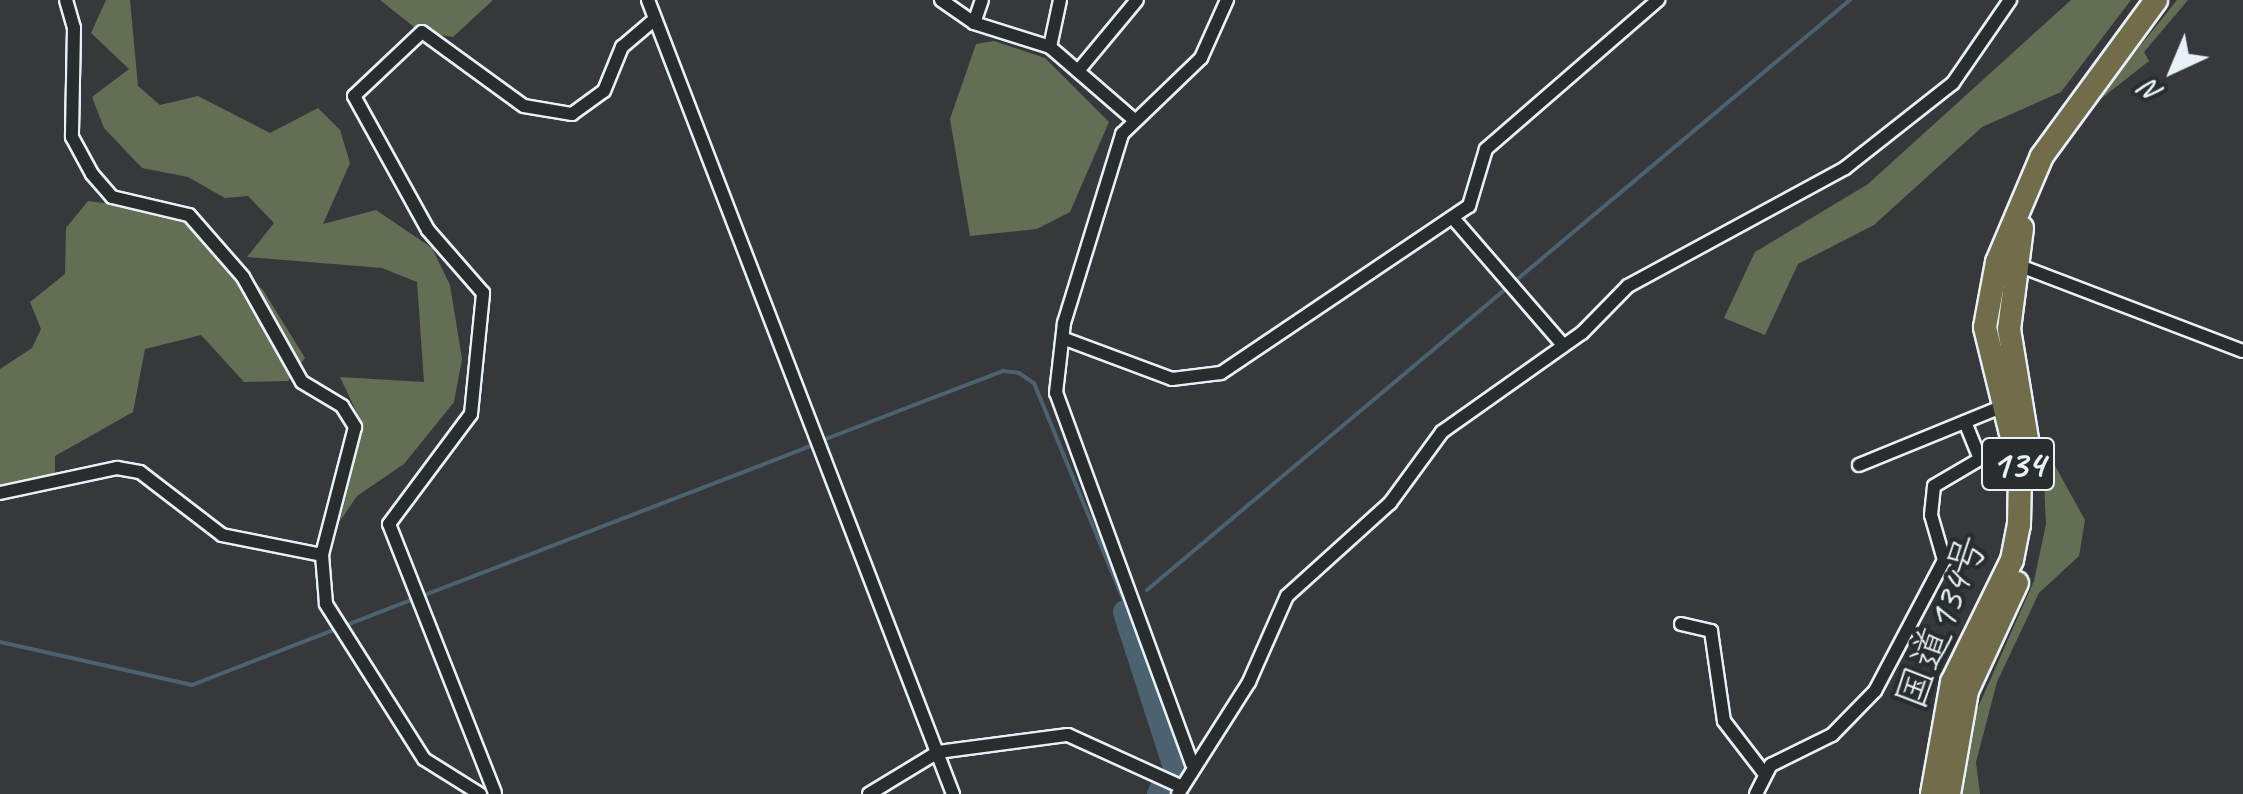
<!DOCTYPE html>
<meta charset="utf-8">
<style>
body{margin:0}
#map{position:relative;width:2243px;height:794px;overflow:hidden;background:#37383c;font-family:Caveat,"Klee One",sans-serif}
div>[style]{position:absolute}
.green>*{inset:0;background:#646e54}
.stream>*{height:4px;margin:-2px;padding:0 2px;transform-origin:2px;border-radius:2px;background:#4c6270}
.river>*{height:25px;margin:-12.5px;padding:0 12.5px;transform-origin:12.5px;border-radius:12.5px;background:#4c6270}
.roads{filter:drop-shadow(2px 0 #e8f1f8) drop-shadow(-2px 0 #e8f1f8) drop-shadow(0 2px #e8f1f8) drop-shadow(0 -2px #e8f1f8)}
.minor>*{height:12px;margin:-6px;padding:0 6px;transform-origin:6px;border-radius:6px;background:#2a2d2e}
.trunk>*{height:22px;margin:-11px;padding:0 11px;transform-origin:11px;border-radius:11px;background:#716d4b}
span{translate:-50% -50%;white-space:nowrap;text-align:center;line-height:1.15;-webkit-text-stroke:9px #2a2d2e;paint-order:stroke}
.shield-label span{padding:2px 8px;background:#2a2d2e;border:2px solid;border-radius:8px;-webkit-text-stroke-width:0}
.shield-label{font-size:40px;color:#e8f1f8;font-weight:700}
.street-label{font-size:42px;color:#e8f1f8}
.north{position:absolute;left:2123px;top:20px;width:100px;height:100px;-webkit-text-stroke:8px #2a2d2e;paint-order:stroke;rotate:224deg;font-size:28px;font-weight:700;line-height:40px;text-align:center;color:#e8f1f8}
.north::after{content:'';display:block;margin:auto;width:35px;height:45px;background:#e8f1f8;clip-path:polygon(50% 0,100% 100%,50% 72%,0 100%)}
</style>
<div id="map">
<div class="green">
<i style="clip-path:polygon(106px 0,130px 0,138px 86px,160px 105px,198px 96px,270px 133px,318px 108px,340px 130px,350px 163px,323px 224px,376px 210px,432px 248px,450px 285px,462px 359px,454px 402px,404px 464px,357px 496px,340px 521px,363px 426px,340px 377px,424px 382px,417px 282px,382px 268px,247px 257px,274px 223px,248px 196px,225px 198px,188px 177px,142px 168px,104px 128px,92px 97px,129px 69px,91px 33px)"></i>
<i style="clip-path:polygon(380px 0,493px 0,453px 37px,419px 31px)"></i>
<i style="clip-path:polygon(2071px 0,2131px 0,2061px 92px,1982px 127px,1874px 225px,1798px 264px,1765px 335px,1724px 318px,1755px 252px,1868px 184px)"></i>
<i style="clip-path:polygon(2177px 0,2188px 0,2144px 52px,2149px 61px,2093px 105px)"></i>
<i style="clip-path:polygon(994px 41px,1045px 58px,1109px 122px,1070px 212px,1037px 229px,970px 236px,950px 119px,976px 44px)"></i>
<i style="clip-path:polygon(88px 201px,178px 212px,263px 290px,305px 358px,288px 381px,244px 382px,201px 335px,145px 349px,133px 412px,55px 456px,55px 477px,0 487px,0 369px,32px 348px,41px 329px,30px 302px,65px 274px,66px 228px)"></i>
<i style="clip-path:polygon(2053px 462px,2085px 520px,2079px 556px,2039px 593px,1997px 682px,1976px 762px,1980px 794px,1958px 794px,1972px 721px,2034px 581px,2046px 524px,2043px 463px)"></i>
</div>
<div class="stream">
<i style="left:823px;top:440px;width:193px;rotate:-21deg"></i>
<i style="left:1003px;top:371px;width:16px;rotate:7deg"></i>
<i style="left:1019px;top:373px;width:18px;rotate:34deg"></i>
<i style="left:1034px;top:383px;width:244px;rotate:67.6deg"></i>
<i style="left:1147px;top:590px;width:918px;rotate:-40.01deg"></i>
<i style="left:422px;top:596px;width:421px;rotate:-21.1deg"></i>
<i style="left:0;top:642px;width:197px;rotate:12.6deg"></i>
<i style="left:192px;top:685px;width:238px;rotate:-21.2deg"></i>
</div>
<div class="river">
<i style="left:1125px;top:612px;width:160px;rotate:72.1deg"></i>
<i style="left:1159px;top:794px;width:10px;rotate:-66deg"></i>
</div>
<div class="roads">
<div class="minor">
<i style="left:66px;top:0;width:29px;rotate:74deg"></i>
<i style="left:74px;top:28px;width:109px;rotate:91.1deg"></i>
<i style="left:72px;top:137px;width:42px;rotate:61.6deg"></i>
<i style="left:92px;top:174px;width:30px;rotate:49deg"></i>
<i style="left:112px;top:197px;width:79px;rotate:13.2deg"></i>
<i style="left:189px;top:215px;width:82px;rotate:48.9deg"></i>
<i style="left:243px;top:277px;width:120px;rotate:60.7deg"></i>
<i style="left:302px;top:382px;width:47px;rotate:31deg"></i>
<i style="left:342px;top:406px;width:25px;rotate:58deg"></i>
<i style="left:355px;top:427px;width:132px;rotate:104.5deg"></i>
<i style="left:322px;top:555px;width:49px;rotate:85.3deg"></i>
<i style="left:326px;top:604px;width:183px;rotate:57.7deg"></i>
<i style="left:424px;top:759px;width:66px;rotate:32deg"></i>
<i style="left:648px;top:0;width:851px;rotate:68.99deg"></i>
<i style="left:941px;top:0;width:40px;rotate:34.9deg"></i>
<i style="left:974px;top:23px;width:80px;rotate:17.5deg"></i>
<i style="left:1050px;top:47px;width:110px;rotate:40.9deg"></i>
<i style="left:974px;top:23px;width:24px;rotate:-71deg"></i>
<i style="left:1050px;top:47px;width:48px;rotate:-78deg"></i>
<i style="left:1078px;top:71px;width:92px;rotate:-50.3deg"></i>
<i style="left:1453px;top:218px;width:168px;rotate:49.1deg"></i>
<i style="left:2015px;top:264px;width:244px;rotate:20.9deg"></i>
<i style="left:1065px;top:339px;width:114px;rotate:20.5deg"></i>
<i style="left:1172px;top:379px;width:49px;rotate:-7deg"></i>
<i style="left:1221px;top:373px;width:299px;rotate:-34deg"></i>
<i style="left:1469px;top:206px;width:59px;rotate:-73.4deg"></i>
<i style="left:1486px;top:149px;width:228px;rotate:-40.9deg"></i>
<i style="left:1859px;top:465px;width:153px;rotate:-22.2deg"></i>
<i style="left:0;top:493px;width:120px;rotate:-12.1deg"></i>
<i style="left:117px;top:468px;width:23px;rotate:10deg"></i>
<i style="left:140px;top:472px;width:103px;rotate:37.5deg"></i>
<i style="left:222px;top:535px;width:102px;rotate:11.3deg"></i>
<i style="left:1681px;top:624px;width:31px;rotate:13deg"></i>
<i style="left:1711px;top:631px;width:91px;rotate:81.8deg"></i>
<i style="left:1724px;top:721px;width:66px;rotate:52.4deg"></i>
<i style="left:1192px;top:764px;width:395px;rotate:-110.1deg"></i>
<i style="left:1056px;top:393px;width:70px;rotate:-83.5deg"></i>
<i style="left:1064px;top:323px;width:198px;rotate:-72.9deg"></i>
<i style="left:1122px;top:134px;width:110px;rotate:-43.9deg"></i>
<i style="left:1201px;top:58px;width:64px;rotate:-65.9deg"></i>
<i style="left:495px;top:793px;width:289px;rotate:-111.5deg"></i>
<i style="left:389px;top:524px;width:137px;rotate:-53.3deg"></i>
<i style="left:471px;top:414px;width:122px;rotate:-84.3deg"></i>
<i style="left:483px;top:293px;width:84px;rotate:-131.1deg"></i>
<i style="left:428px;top:230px;width:153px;rotate:-118.9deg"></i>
<i style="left:354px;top:96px;width:93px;rotate:-43.3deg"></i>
<i style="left:422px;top:32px;width:126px;rotate:36deg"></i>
<i style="left:524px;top:106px;width:49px;rotate:9.5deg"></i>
<i style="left:572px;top:114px;width:39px;rotate:-36deg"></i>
<i style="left:604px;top:91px;width:48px;rotate:-67.8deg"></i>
<i style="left:622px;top:47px;width:43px;rotate:-40.3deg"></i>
<i style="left:869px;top:794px;width:81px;rotate:-31.3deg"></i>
<i style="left:938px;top:752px;width:131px;rotate:-7.5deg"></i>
<i style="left:1068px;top:735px;width:123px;rotate:24.5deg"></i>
<i style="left:1178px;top:794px;width:133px;rotate:-57.6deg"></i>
<i style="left:1249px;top:682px;width:94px;rotate:-66.2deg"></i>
<i style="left:1287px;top:596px;width:139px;rotate:-42.1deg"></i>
<i style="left:1390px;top:503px;width:88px;rotate:-53.8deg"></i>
<i style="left:1442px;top:432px;width:171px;rotate:-35.3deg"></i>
<i style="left:1582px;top:333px;width:66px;rotate:-45.6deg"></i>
<i style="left:1628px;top:286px;width:247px;rotate:-28.5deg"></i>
<i style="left:1845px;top:168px;width:137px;rotate:-38.2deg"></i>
<i style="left:1953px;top:83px;width:101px;rotate:-55.5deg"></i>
<i style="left:1756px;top:794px;width:33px;rotate:-63deg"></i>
<i style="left:1771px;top:765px;width:68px;rotate:-26.2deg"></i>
<i style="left:1832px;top:735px;width:62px;rotate:-45.7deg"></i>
<i style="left:1875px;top:691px;width:148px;rotate:-62.2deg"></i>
<i style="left:1944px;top:560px;width:47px;rotate:-106.1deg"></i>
<i style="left:1931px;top:515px;width:29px;rotate:-84deg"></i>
<i style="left:1934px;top:486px;width:53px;rotate:-30.4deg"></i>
<i style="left:1980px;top:459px;width:40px;rotate:-112deg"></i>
</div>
<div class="trunk">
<i style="left:2022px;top:228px;width:102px;rotate:97.3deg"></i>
<i style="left:2009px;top:329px;width:136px;rotate:80.7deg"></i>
<i style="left:1932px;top:794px;width:114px;rotate:-79.9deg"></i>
<i style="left:1952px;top:682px;width:136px;rotate:-63.8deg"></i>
<i style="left:2012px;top:560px;width:36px;rotate:-79deg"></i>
<i style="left:2019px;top:525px;width:54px;rotate:-88.9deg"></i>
<i style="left:2020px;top:471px;width:148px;rotate:-103.7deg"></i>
<i style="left:1985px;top:327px;width:66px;rotate:-79.5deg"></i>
<i style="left:1997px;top:262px;width:115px;rotate:-67deg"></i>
<i style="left:2042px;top:156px;width:193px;rotate:-53.8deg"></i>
<i style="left:1949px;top:794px;width:105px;rotate:-80.1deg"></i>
<i style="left:1967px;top:691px;width:119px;rotate:-65.2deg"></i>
</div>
</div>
<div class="shield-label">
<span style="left:2018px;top:464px">134</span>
</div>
<div class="street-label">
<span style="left:1942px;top:622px;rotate:-69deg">国道134号</span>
</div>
<div class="north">N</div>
</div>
